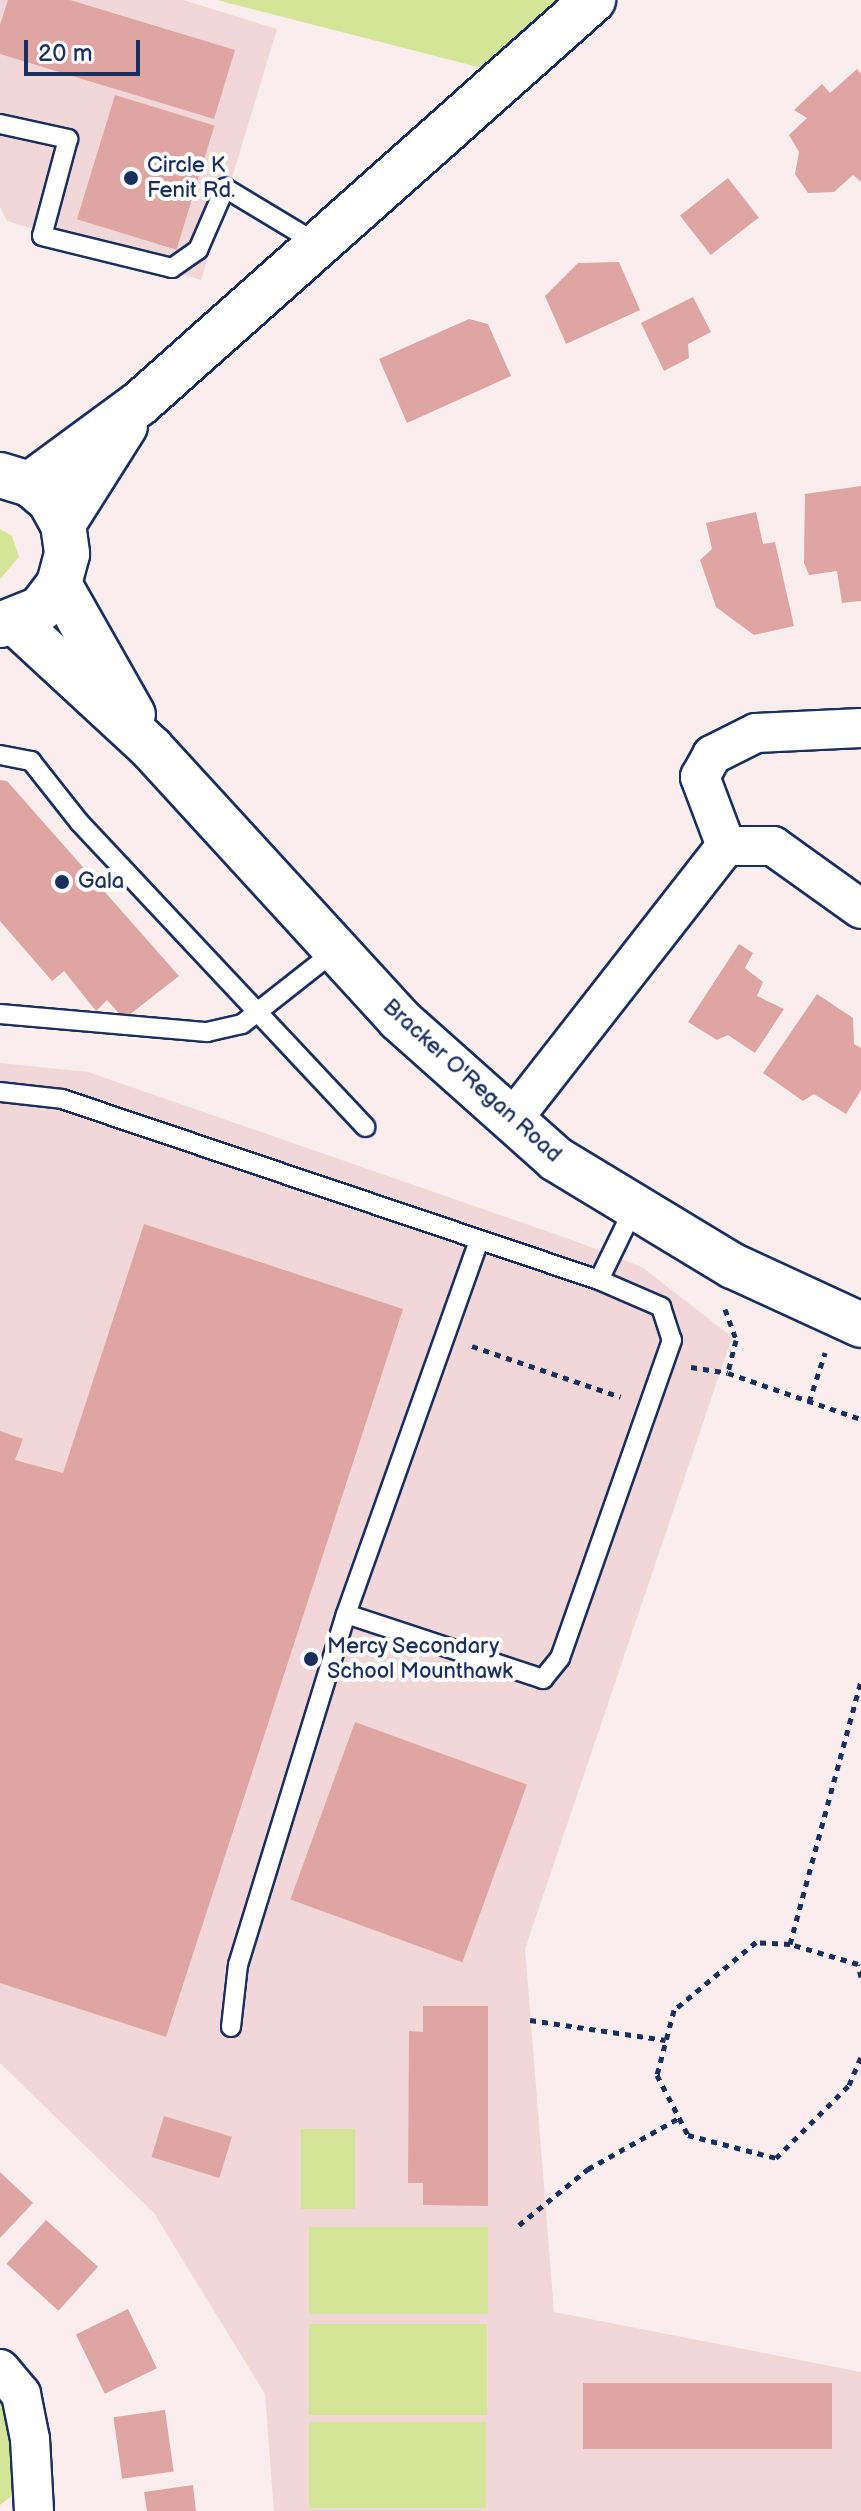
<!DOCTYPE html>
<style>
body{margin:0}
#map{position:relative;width:861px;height:2511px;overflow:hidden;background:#f9eded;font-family:"Balsamiq Sans",sans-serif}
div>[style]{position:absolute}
.built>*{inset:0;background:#f1d7d7}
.green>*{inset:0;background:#d5e598;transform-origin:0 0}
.building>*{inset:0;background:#dfa5a3;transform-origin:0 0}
.path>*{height:5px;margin-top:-2.5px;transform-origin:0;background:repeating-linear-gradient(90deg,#1b2f5e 0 6px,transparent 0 12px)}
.roads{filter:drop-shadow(2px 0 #1b2f5e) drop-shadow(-2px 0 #1b2f5e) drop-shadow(0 2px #1b2f5e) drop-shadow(0 -2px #1b2f5e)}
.service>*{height:18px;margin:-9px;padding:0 9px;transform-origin:9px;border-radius:9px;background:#fff}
.minor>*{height:38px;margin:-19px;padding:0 19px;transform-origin:19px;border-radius:19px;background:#fff}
.secondary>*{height:44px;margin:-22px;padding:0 22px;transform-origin:22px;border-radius:22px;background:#fff}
.dots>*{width:22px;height:22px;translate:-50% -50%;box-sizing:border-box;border:4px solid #fff;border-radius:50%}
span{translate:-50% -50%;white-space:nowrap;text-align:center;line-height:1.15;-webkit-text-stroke:8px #fff;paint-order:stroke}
.poi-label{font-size:22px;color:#1b2f5e}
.left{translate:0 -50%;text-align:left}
.street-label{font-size:22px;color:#1b2f5e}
.scale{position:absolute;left:24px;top:40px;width:116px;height:36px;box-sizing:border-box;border:4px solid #1b2f5e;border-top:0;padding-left:10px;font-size:24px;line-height:28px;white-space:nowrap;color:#1b2f5e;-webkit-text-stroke:6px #fff;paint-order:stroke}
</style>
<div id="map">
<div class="built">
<i style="clip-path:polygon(0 0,183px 0,277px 29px,201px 280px,7px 221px,0 207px)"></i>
<i style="clip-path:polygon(0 1063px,88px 1072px,572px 1240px,642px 1267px,732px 1337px,525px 1949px,554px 2312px,861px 2372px,861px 2511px,274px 2511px,265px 2394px,154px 2213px,0 2063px)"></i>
</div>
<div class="green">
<i style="clip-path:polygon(217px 0,564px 0,486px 69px)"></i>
<i style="clip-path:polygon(0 529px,12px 536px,19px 557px,0 579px)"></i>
<i style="left:301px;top:2129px;width:54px;height:80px"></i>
<i style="left:309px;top:2227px;width:179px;height:87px"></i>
<i style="left:309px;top:2324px;width:178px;height:91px"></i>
<i style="clip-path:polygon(0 2385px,9px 2393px,14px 2478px,13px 2495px,0 2505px)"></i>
<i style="left:309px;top:2422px;width:177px;height:86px"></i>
</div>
<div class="building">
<i style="clip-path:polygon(8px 0,70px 0,235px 50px,214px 119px,0 54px,0 25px)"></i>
<i style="clip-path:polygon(857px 69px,861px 74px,861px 182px,853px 175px,834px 192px,808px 193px,795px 174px,799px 152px,789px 135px,807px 118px,794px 110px,822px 84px,830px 93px)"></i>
<i style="left:115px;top:95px;width:104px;height:130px;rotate:17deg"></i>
<i style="left:728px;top:178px;width:50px;height:61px;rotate:52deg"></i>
<i style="clip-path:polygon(619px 262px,640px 310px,566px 344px,545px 296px,578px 263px)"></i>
<i style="clip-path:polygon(693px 297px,711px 332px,688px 344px,689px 358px,664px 371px,641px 323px)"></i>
<i style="clip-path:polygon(469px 319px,488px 324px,511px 376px,407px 423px,379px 359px)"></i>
<i style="clip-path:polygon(861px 486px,861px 601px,842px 603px,837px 571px,809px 575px,804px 563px,805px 494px)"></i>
<i style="clip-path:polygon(756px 512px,763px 544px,775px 542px,794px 626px,754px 635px,716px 607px,700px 560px,712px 549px,706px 523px)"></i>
<i style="clip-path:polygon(0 780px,7px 781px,179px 976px,124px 1019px,107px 1000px,96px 1011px,64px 971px,52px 981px,0 921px)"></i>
<i style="clip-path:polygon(739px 944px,753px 953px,745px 968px,763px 982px,757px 996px,784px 1009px,755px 1053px,728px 1035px,717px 1040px,688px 1022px)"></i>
<i style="clip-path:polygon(817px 994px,853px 1018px,854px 1044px,861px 1048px,861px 1090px,846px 1114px,814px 1094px,803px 1101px,763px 1073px)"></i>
<i style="clip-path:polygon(144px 1224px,403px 1309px,166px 2037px,0 1983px,0 1431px,23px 1439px,15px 1460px,63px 1473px)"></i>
<i style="left:355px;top:1722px;width:183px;height:189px;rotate:20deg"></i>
<i style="clip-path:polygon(423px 2006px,488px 2006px,488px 2206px,423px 2205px,423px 2183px,408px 2183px,409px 2031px,423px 2032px)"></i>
<i style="left:164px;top:2116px;width:71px;height:43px;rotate:17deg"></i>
<i style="clip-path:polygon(0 2172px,33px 2203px,0 2238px)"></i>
<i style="left:46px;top:2220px;width:70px;height:59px;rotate:42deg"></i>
<i style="left:128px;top:2309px;width:66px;height:58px;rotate:64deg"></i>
<i style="left:583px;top:2383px;width:249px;height:66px"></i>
<i style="left:165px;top:2410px;width:62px;height:52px;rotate:82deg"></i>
<i style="clip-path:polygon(193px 2485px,196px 2511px,147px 2511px,144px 2492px)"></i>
</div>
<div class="path">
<i style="left:725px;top:1309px;width:33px;rotate:70deg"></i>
<i style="left:736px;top:1340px;width:34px;rotate:104deg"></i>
<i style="left:728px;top:1373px;width:141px;rotate:19.1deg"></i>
<i style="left:472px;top:1346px;width:157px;rotate:18.9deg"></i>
<i style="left:691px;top:1367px;width:37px;rotate:9deg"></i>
<i style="left:809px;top:1402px;width:52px;rotate:-71.9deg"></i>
<i style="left:790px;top:1944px;width:272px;rotate:-74.9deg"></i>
<i style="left:861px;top:1977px;width:13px;rotate:-103deg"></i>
<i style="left:858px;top:1964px;width:71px;rotate:-163.6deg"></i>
<i style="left:790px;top:1944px;width:34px;rotate:-177deg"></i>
<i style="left:756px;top:1942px;width:107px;rotate:140.3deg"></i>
<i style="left:674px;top:2010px;width:67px;rotate:104.7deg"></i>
<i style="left:657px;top:2075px;width:68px;rotate:62.7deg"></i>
<i style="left:688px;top:2135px;width:91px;rotate:14.6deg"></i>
<i style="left:776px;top:2158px;width:103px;rotate:-45deg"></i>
<i style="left:849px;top:2085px;width:30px;rotate:-67deg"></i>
<i style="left:530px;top:2020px;width:137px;rotate:8.4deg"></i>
<i style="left:519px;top:2225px;width:89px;rotate:-39.1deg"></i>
<i style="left:588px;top:2169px;width:104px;rotate:-29.3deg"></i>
</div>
<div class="roads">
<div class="service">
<i style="left:0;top:124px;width:70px;rotate:12.4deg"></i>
<i style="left:68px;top:139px;width:100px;rotate:105deg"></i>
<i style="left:42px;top:236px;width:134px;rotate:13.8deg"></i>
<i style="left:172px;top:268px;width:32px;rotate:-35deg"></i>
<i style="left:198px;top:250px;width:68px;rotate:-66.5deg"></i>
<i style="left:225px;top:188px;width:109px;rotate:31.1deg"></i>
<i style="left:0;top:755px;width:32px;rotate:11deg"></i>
<i style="left:31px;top:761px;width:79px;rotate:51.7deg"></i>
<i style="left:80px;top:823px;width:417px;rotate:46.8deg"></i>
<i style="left:0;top:1014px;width:208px;rotate:5deg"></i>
<i style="left:207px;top:1032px;width:36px;rotate:-13deg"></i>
<i style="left:242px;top:1024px;width:120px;rotate:-38.2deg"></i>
<i style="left:0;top:1092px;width:62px;rotate:6.4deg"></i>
<i style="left:62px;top:1099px;width:567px;rotate:18.63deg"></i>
<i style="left:599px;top:1280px;width:68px;rotate:23.5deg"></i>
<i style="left:661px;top:1307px;width:35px;rotate:72deg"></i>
<i style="left:672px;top:1340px;width:337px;rotate:109.4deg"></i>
<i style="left:560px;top:1658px;width:27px;rotate:129deg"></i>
<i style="left:543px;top:1679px;width:207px;rotate:-161.7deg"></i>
<i style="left:346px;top:1614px;width:396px;rotate:-70.4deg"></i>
<i style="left:599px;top:1280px;width:78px;rotate:-64.1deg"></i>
<i style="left:231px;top:2027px;width:62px;rotate:-83.6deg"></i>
<i style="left:238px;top:1965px;width:367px;rotate:-72.9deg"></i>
</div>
<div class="minor">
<i style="left:726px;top:846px;width:74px;rotate:-110.6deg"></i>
<i style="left:700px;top:777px;width:25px;rotate:-61deg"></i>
<i style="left:712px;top:755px;width:49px;rotate:-26.6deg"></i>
<i style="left:756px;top:733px;width:105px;rotate:-2.7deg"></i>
<i style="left:726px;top:846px;width:47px"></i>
<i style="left:773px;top:846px;width:108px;rotate:35.6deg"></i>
<i style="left:511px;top:1121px;width:349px;rotate:-52deg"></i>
<i style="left:0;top:2369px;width:33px;rotate:50deg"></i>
<i style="left:21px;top:2394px;width:46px;rotate:78.7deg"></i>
<i style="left:30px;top:2439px;width:72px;rotate:86.8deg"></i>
</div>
<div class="secondary">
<i style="left:0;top:475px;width:31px;rotate:17deg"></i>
<i style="left:30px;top:484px;width:26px;rotate:40deg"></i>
<i style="left:50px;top:501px;width:26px;rotate:61deg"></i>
<i style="left:63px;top:524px;width:30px;rotate:82deg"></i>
<i style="left:67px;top:554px;width:31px;rotate:105deg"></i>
<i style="left:59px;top:584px;width:31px;rotate:127deg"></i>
<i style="left:40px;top:609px;width:43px;rotate:158.2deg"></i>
<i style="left:30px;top:484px;width:135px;rotate:-36.3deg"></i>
<i style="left:139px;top:404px;width:608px;rotate:-41.66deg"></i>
<i style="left:63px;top:524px;width:116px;rotate:-57.7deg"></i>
<i style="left:59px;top:584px;width:150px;rotate:60.5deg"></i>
<i style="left:16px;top:623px;width:185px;rotate:42.8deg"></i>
<i style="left:152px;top:749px;width:366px;rotate:47.5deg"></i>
<i style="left:399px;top:1019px;width:210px;rotate:41.7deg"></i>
<i style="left:556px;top:1159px;width:207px;rotate:31.2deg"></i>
<i style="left:733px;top:1266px;width:141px;rotate:24.7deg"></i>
</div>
</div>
<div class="dots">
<i style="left:131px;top:178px;background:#1b2f5e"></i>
<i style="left:62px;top:882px;background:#1b2f5e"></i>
<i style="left:311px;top:1659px;background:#1b2f5e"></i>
</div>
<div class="poi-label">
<span class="left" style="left:147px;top:178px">Circle K<br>Fenit Rd.</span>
<span class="left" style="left:78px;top:882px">Gala</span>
<span class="left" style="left:327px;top:1659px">Mercy Secondary<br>School Mounthawk</span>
</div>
<div class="street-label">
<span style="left:472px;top:1081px;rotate:42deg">Bracker O'Regan Road</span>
</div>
<div class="scale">20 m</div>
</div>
